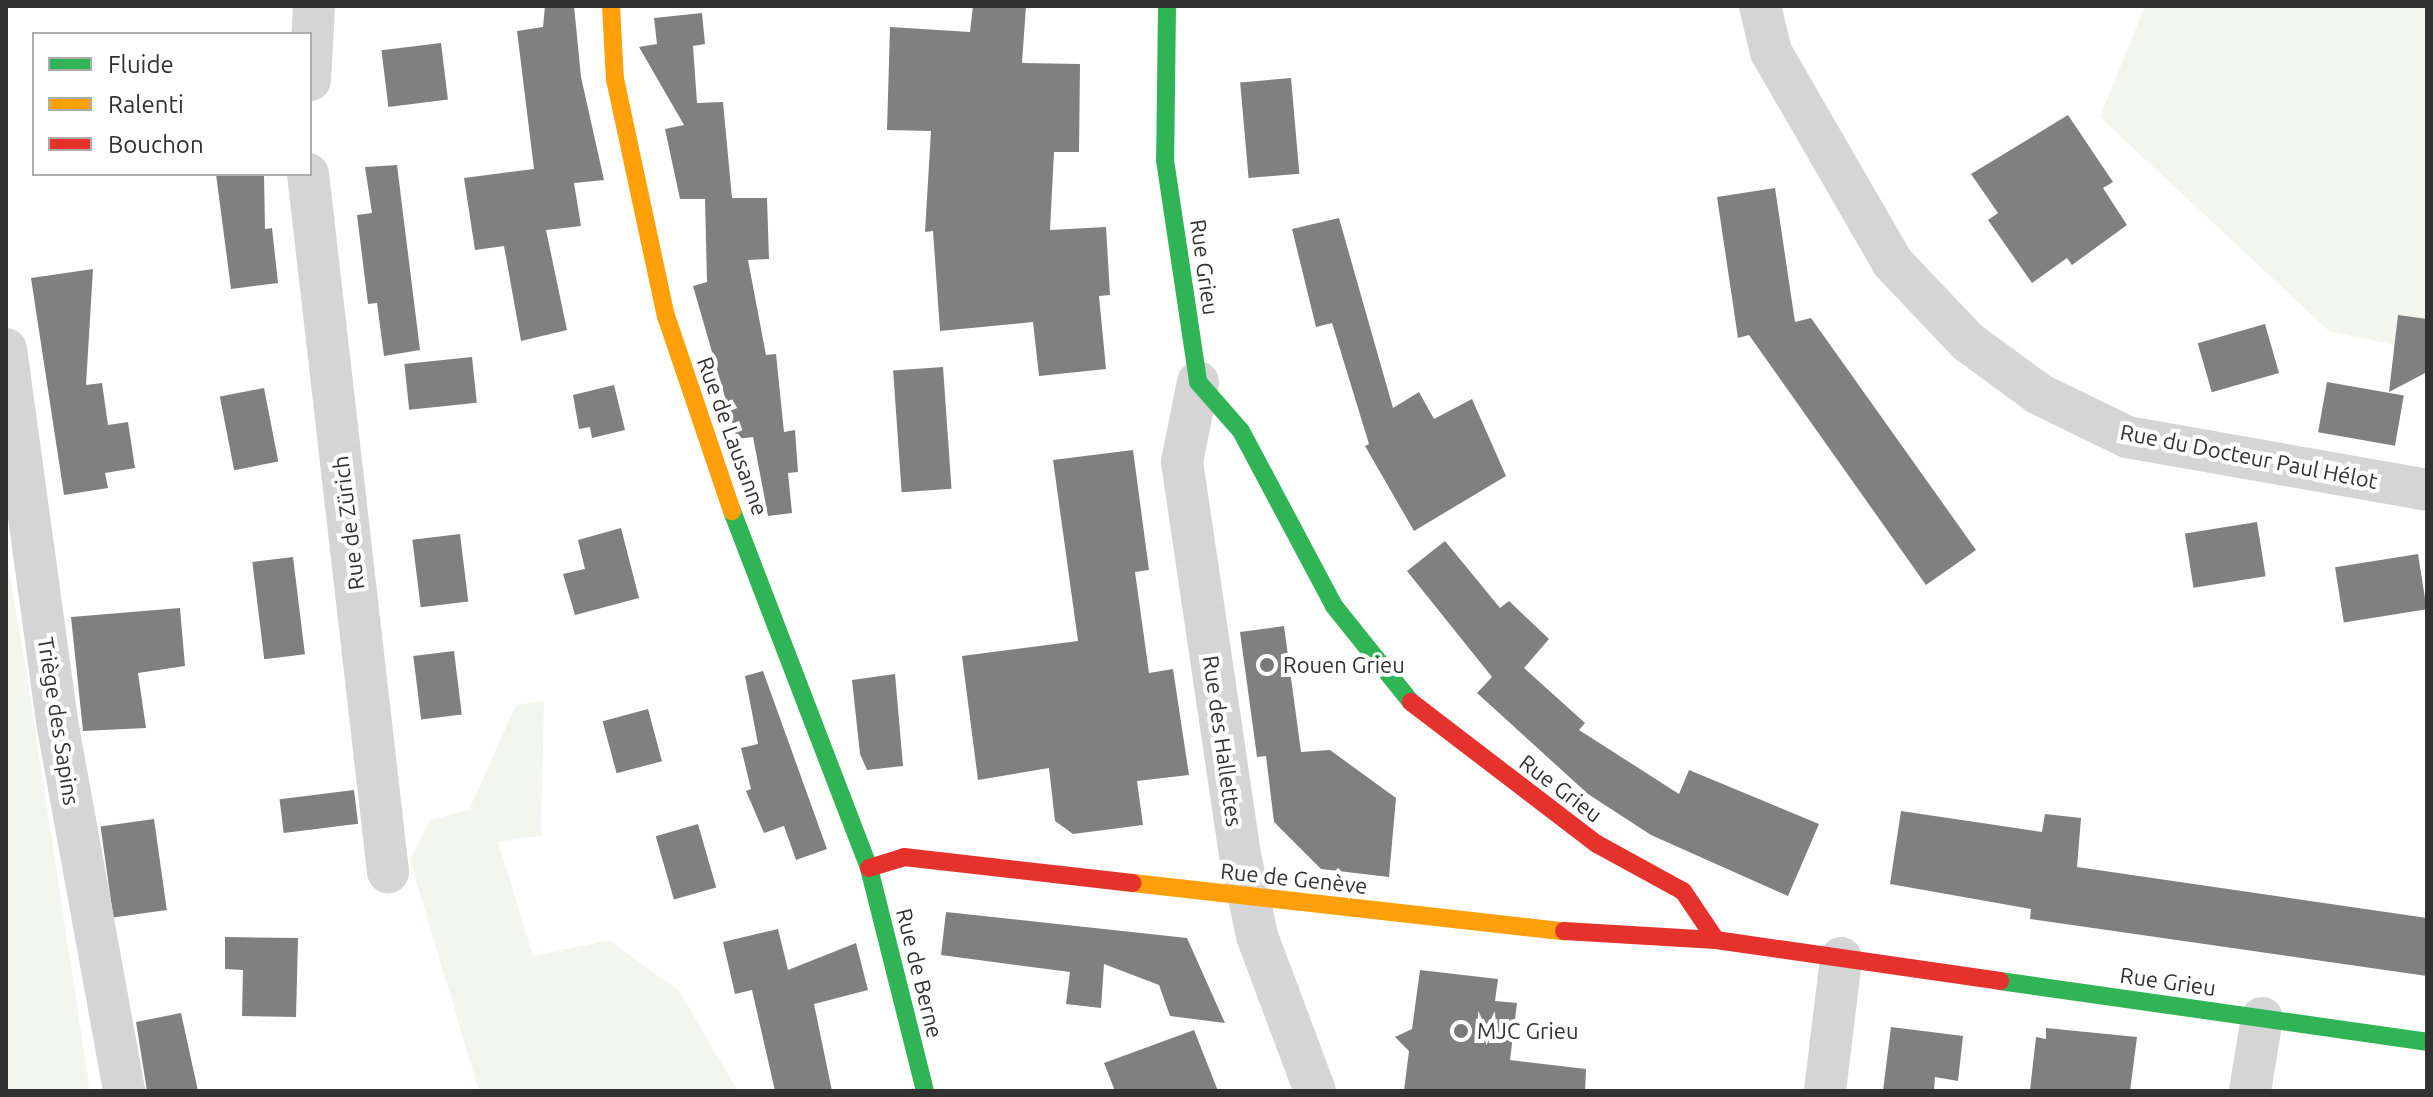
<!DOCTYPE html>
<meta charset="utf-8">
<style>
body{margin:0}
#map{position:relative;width:2433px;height:1097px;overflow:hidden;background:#fff;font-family:Ubuntu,sans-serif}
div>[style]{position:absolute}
.green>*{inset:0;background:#f3f6ed}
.building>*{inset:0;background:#808080;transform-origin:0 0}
.street>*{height:42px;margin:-21px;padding:0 21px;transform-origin:21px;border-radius:21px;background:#d5d5d5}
.fast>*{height:18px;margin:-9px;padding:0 9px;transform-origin:9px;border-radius:9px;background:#30b455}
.slow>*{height:18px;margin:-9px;padding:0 9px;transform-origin:9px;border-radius:9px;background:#ff9f0a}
.jam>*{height:18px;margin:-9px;padding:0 9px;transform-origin:9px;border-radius:9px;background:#e5322d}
.dots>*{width:22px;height:22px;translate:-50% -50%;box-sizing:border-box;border:4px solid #fff;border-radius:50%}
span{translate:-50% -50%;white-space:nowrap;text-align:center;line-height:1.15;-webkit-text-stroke:8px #fff;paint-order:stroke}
.street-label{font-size:22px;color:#313131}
.poi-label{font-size:22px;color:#313131}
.left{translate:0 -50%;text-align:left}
.frame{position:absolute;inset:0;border:8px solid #313131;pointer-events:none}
.legend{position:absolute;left:32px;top:32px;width:280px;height:144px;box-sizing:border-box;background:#fff;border:2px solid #adadad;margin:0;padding:10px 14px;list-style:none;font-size:24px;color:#313131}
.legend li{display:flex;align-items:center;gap:16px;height:40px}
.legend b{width:40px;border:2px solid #adadad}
</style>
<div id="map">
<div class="green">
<i style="clip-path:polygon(2145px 6px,2427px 6px,2427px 352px,2329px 331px,2100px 117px)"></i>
<i style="clip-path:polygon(6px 555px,26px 669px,90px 1091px,6px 1091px)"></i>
<i style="clip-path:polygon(544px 701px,541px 836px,498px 842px,533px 956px,609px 940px,679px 991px,738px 1091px,479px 1091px,410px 860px,430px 820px,469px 810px,516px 705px)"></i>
</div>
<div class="building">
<i style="clip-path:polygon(545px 6px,574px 6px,581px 77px,604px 180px,574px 183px,581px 226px,546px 230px,567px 330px,521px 341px,504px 246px,475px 250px,464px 178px,534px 169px,517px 31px,543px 27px)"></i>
<i style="clip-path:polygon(973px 6px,1026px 6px,1022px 63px,1080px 64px,1079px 152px,1054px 152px,1050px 230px,1106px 227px,1110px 295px,1099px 296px,1106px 369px,1039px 376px,1033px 322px,940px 331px,933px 231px,925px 232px,931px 131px,887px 130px,890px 27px,970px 32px)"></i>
<i style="clip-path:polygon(702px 13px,705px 44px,693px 46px,697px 103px,723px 102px,732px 198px,767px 198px,769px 259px,748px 260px,766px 355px,776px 354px,784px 432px,795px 430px,798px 472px,788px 473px,792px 513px,768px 516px,753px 437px,737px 439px,693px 286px,707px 282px,705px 199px,680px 199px,665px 129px,684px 125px,639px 47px,657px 44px,654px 18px)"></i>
<i style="left:441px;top:43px;width:57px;height:60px;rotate:83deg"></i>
<i style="left:1291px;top:78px;width:96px;height:51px;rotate:85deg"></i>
<i style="clip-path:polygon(2068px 115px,2113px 182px,2103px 188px,2127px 225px,2072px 265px,2067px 258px,2032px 283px,1988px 220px,1998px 213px,1971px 174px)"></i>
<i style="clip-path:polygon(397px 165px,420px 350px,384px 356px,377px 303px,368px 304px,357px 215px,372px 213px,365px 167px)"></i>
<i style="clip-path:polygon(216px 174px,264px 174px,265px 229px,272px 228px,278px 283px,231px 289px)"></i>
<i style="clip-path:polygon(1775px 188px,1795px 322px,1811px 318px,1976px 550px,1926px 585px,1749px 335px,1738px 338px,1717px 197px)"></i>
<i style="clip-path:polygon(1339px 218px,1393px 408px,1419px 392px,1434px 419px,1472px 399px,1506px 476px,1414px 531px,1365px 446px,1369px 444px,1332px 323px,1316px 327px,1292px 229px)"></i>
<i style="clip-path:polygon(93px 269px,86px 385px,102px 383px,108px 425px,128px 422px,135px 468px,105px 473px,108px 488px,64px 495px,31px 278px)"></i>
<i style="clip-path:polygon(2398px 315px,2427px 319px,2427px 372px,2389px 392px)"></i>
<i style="left:2265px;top:324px;width:51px;height:70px;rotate:74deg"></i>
<i style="left:472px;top:357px;width:46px;height:68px;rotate:84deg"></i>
<i style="left:943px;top:367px;width:122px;height:50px;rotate:86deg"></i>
<i style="left:2327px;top:382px;width:78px;height:51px;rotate:10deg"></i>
<i style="clip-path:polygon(614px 385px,625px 430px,592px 438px,590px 427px,579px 429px,573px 395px)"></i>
<i style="left:264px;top:388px;width:75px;height:45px;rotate:79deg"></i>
<i style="clip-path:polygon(1133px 450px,1149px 570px,1135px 572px,1149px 673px,1173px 669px,1189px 775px,1137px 781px,1143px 825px,1073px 834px,1055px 821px,1049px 768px,978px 780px,962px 656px,1078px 641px,1053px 460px)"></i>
<i style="left:2257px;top:522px;width:55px;height:73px;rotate:81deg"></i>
<i style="clip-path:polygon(621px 528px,639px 598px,575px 615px,563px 574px,585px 569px,578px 540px)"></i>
<i style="left:460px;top:534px;width:68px;height:48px;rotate:83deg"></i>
<i style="clip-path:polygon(1445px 541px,1500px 608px,1509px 601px,1549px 639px,1524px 668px,1585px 723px,1579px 730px,1679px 794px,1689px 770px,1819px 824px,1788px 896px,1651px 835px,1588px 794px,1477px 693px,1492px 677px,1407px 571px)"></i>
<i style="left:2418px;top:554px;width:56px;height:84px;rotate:81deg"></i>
<i style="left:293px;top:557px;width:98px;height:41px;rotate:83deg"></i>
<i style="clip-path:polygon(180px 608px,185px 666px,138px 673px,146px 728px,83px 731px,71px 617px)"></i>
<i style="clip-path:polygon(1284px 626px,1301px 752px,1330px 750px,1396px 798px,1389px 877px,1321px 869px,1274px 822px,1266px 756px,1257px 757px,1240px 632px)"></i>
<i style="left:454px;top:651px;width:64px;height:41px;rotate:83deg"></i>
<i style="clip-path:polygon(763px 671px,827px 849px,796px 860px,784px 826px,764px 833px,746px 791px,751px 789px,741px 748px,758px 744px,745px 676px)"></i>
<i style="clip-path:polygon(895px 674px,903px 766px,867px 770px,860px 754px,852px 680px)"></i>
<i style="left:648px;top:709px;width:54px;height:47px;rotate:75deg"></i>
<i style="left:354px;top:790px;width:34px;height:75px;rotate:83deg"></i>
<i style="clip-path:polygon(1901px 811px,2042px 832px,2045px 814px,2081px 818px,2077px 867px,2427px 918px,2427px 976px,2030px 919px,2031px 909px,1890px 884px)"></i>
<i style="left:154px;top:819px;width:92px;height:54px;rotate:82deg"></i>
<i style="left:698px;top:824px;width:66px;height:44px;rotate:74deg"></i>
<i style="clip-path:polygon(946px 912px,1187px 938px,1225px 1023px,1170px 1016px,1159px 985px,1104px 964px,1101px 1008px,1066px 1004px,1070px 972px,941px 955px)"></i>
<i style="clip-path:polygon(778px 929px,788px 970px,856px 943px,868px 990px,814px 1004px,832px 1091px,775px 1091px,752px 990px,735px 994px,723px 942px)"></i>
<i style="clip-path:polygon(225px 937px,298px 938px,296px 1017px,242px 1016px,243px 970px,225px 969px)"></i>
<i style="clip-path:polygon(1420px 970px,1498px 979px,1495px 1001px,1517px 1003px,1510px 1060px,1586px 1069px,1585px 1091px,1404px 1091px,1409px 1051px,1395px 1037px,1412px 1029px)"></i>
<i style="clip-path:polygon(181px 1013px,198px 1091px,147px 1091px,136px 1022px)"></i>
<i style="clip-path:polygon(1891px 1027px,1963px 1036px,1958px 1081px,1935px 1077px,1934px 1091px,1883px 1091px)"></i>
<i style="clip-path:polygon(2046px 1028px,2137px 1037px,2130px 1091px,2030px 1090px,2036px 1037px,2046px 1039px)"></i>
<i style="clip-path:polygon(1194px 1030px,1218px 1091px,1115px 1091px,1104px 1063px)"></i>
</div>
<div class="street">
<i style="left:1760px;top:6px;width:47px;rotate:76.6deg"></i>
<i style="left:1771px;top:52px;width:242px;rotate:60deg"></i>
<i style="left:1892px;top:262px;width:110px;rotate:46.5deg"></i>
<i style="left:1968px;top:342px;width:88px;rotate:36.2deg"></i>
<i style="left:2039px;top:394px;width:98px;rotate:26deg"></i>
<i style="left:2127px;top:437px;width:305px;rotate:10deg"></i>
<i style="left:310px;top:80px;width:74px;rotate:-86.9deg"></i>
<i style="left:308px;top:174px;width:703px;rotate:83.46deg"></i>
<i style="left:6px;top:349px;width:382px;rotate:82.2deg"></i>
<i style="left:58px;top:727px;width:370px;rotate:79.7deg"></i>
<i style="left:1198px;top:382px;width:82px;rotate:101.3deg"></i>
<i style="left:1182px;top:462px;width:397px;rotate:81.6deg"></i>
<i style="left:1240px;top:855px;width:83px;rotate:78.1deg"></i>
<i style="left:1257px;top:936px;width:165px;rotate:69.5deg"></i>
<i style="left:1825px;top:1091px;width:134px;rotate:-83.1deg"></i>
<i style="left:2250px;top:1091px;width:74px;rotate:-80.7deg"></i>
</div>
<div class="fast">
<i style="left:1167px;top:6px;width:154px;rotate:90.7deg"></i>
<i style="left:1165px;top:160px;width:224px;rotate:81.5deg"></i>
<i style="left:1198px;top:382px;width:65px;rotate:48.7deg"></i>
<i style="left:1241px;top:431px;width:198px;rotate:62deg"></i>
<i style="left:1334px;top:606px;width:123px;rotate:51.3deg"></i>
<i style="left:732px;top:511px;width:382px;rotate:69deg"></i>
<i style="left:869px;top:868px;width:230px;rotate:75.9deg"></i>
<i style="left:2000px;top:981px;width:431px;rotate:8.1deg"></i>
</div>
<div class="slow">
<i style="left:611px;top:6px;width:73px;rotate:86.9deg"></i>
<i style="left:615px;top:79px;width:242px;rotate:77.9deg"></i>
<i style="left:666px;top:316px;width:206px;rotate:71.3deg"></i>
<i style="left:1133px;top:883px;width:434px;rotate:6.4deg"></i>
</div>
<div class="jam">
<i style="left:1411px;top:702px;width:234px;rotate:37.4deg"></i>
<i style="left:1597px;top:844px;width:98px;rotate:28.7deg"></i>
<i style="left:1683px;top:891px;width:59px;rotate:56deg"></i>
<i style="left:869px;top:868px;width:37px;rotate:-17deg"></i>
<i style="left:904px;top:857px;width:230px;rotate:6.5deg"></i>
<i style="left:1564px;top:931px;width:152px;rotate:3.4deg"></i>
<i style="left:1716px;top:940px;width:287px;rotate:8.2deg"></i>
</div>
<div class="dots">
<i style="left:1267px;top:665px;background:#797979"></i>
<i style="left:1461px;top:1031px;background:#797979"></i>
</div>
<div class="street-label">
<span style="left:1205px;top:267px;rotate:82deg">Rue Grieu</span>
<span style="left:733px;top:436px;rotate:70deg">Rue de Lausanne</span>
<span style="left:2249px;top:456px;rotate:11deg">Rue du Docteur Paul Hélot</span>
<span style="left:348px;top:523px;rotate:-97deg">Rue de Zürich</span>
<span style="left:59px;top:721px;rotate:81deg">Triège des Sapins</span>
<span style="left:1223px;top:741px;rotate:82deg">Rue des Hallettes</span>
<span style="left:1561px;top:788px;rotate:37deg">Rue Grieu</span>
<span style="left:1294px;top:878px;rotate:6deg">Rue de Genève</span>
<span style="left:920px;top:973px;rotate:76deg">Rue de Berne</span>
<span style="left:2168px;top:981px;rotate:8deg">Rue Grieu</span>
</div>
<div class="poi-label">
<span class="left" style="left:1283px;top:665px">Rouen Grieu</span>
<span class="left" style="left:1477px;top:1031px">MJC Grieu</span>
</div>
<div class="frame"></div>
<ul class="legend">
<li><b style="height:10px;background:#30b455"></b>Fluide</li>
<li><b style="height:10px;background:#ff9f0a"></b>Ralenti</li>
<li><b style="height:10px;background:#e5322d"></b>Bouchon</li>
</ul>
</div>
